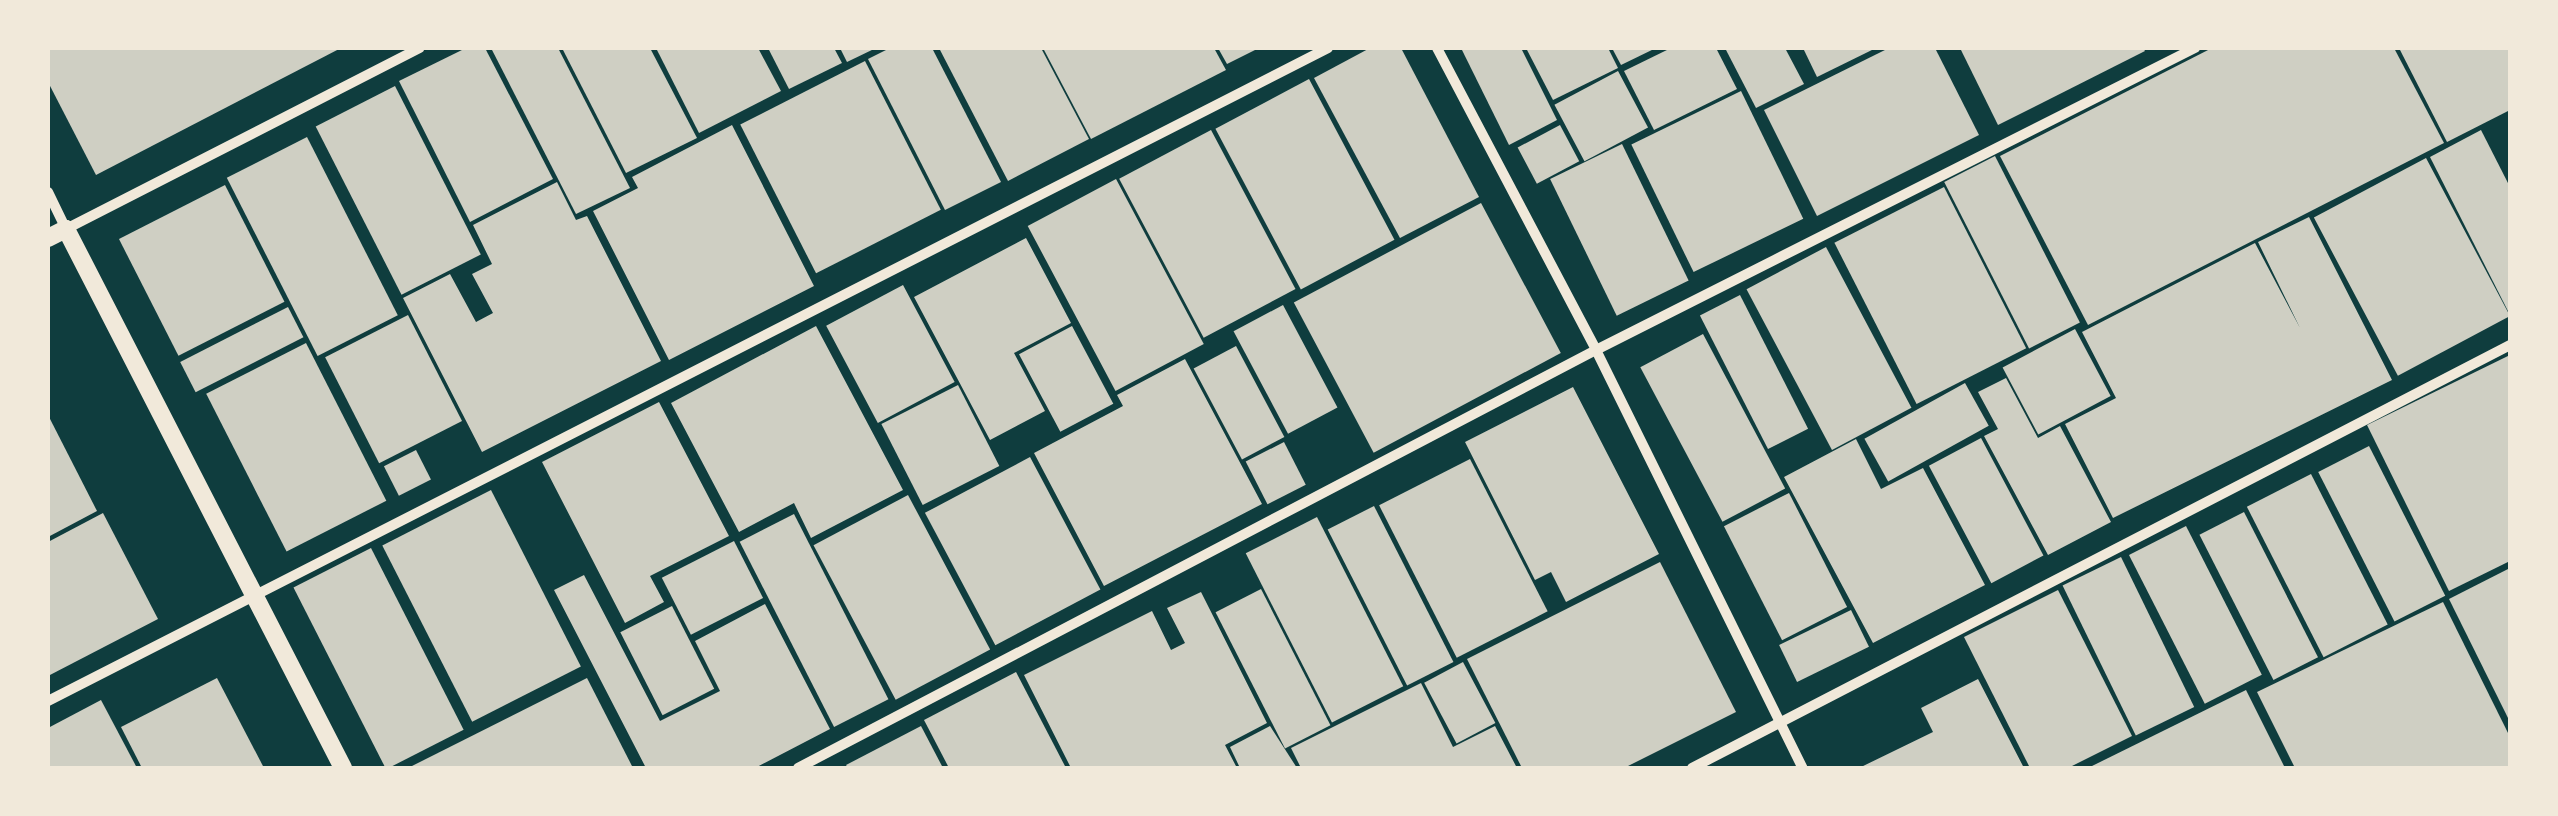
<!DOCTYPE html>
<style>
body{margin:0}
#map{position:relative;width:2558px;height:816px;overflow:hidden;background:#0f3d3e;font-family:Manrope,sans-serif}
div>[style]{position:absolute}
.building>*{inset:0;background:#cfcfc3;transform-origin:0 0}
.minor>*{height:10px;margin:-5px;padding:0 5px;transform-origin:5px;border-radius:5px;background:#f1e9da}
.tertiary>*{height:18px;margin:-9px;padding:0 9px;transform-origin:9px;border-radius:9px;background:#f1e9da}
span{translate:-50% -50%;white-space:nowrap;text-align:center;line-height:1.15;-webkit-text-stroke:10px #f1e9da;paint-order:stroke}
.frame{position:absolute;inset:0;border:50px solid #f1e9da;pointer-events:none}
</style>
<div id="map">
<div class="building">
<i style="clip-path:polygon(48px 48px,341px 48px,96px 175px,48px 82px)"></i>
<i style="clip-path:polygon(466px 48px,485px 48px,553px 179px,470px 222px,399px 81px)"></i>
<i style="clip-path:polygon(491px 48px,558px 48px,630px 188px,576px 214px)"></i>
<i style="clip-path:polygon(562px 48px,650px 48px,697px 138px,626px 173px)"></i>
<i style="clip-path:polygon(656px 48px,758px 48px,781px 91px,699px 133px)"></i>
<i style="clip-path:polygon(768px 48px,834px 48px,842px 63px,789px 89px)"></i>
<i style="clip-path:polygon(840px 48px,876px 48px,847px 62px)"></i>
<i style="clip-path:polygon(890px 48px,932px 48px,1001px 182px,945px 210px,868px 59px)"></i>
<i style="clip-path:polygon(939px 48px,1041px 48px,1089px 139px,1008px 181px)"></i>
<i style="clip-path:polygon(1043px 48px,1214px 48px,1226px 70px,1091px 139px)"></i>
<i style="clip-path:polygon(1218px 48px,1259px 48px,1227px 64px)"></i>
<i style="clip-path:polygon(1370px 48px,1401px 48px,1479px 197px,1400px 238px,1314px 78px)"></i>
<i style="clip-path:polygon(1461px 48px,1521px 48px,1557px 120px,1509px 145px)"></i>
<i style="clip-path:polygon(1526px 48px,1608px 48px,1618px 68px,1553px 100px)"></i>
<i style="clip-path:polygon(1612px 48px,1656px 48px,1621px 65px)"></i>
<i style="clip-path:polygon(1671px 48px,1716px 48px,1737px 89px,1654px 130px,1624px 71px)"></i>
<i style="clip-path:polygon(1725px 48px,1785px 48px,1804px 84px,1756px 108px)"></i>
<i style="clip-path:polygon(1803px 48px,1876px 48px,1817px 77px)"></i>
<i style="clip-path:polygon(1889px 48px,1935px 48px,1979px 135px,1817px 216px,1764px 110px)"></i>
<i style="clip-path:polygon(1960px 48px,2143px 48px,2145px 51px,1998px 125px)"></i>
<i style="clip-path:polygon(2212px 48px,2394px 48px,2444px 143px,2088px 325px,2000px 156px)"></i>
<i style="clip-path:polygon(2399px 48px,2510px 48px,2510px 110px,2447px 142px)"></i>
<i style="left:865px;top:61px;width:167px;height:140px;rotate:63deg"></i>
<i style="left:1618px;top:71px;width:64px;height:72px;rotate:62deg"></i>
<i style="left:1309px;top:79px;width:182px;height:106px;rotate:62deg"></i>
<i style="left:395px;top:86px;width:189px;height:89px;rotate:63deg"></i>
<i style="left:1741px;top:91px;width:142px;height:122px;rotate:64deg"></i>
<i style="clip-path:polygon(732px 125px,814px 286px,669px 360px,593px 211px,638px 188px,632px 177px)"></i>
<i style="left:1560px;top:125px;width:41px;height:48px;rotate:62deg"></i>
<i style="left:1211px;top:130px;width:180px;height:104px;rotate:62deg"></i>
<i style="clip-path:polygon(2481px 130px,2510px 187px,2510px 315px,2430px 157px)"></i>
<i style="left:307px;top:137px;width:200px;height:90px;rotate:63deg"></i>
<i style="left:1622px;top:144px;width:152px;height:80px;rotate:64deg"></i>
<i style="left:1995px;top:156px;width:187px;height:57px;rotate:63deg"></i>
<i style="left:2426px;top:158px;width:179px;height:127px;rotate:62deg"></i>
<i style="left:1116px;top:179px;width:187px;height:100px;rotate:62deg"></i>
<i style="clip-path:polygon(557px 182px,576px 220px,587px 216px,661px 361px,482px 452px,403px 298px,450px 274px,476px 322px,493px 313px,472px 274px,492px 264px,473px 225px)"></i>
<i style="left:225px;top:185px;width:131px;height:119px;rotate:63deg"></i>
<i style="left:1944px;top:187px;width:181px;height:123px;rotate:63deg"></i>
<i style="left:1481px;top:203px;width:170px;height:212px;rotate:62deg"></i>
<i style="clip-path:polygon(2309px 217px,2392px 380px,2113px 518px,2065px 424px,2116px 398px,2082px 332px,2255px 243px,2300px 328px,2258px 242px)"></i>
<i style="clip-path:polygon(1026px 238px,1071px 323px,1014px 353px,1045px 411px,990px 440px,914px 297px)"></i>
<i style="left:1826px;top:247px;width:182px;height:90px;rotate:62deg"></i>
<i style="left:903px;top:285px;width:110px;height:87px;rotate:62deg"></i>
<i style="left:1740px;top:295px;width:150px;height:45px;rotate:63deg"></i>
<i style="left:1283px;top:305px;width:116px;height:56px;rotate:62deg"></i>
<i style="left:288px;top:307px;width:34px;height:121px;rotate:63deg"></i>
<i style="left:408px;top:315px;width:119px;height:93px;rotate:63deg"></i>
<i style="clip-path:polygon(816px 326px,903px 490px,811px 538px,794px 503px,739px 532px,671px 403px)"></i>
<i style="left:1072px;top:326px;width:88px;height:60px;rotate:62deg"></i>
<i style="left:2075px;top:329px;width:76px;height:82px;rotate:62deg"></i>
<i style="left:1703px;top:334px;width:175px;height:71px;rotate:62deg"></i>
<i style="left:306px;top:343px;width:177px;height:112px;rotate:63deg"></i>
<i style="left:1236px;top:346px;width:103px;height:48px;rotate:62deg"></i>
<i style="clip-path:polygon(2510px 355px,2510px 561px,2449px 591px,2367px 425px)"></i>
<i style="clip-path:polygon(1185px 359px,1262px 504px,1104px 586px,1034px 453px,1123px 406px,1117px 395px)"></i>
<i style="clip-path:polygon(2006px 378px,2038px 438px,2060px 426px,2111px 522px,2048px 555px,1984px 436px,1998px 429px,1978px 392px)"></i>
<i style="left:1965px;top:383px;width:49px;height:115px;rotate:61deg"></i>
<i style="left:958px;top:385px;width:91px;height:86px;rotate:63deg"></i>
<i style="clip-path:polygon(1573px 387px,1659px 554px,1566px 602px,1551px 572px,1535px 580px,1465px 442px)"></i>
<i style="clip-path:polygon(659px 402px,729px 536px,650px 576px,664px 602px,625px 623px,542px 462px)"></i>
<i style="clip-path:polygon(48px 415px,97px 511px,48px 537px)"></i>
<i style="left:1981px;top:438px;width:133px;height:59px;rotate:62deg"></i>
<i style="clip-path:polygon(1856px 439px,1881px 489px,1923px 468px,1985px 585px,1873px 643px,1784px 477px)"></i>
<i style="left:1284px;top:442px;width:48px;height:43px;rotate:63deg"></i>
<i style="left:2369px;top:446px;width:168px;height:57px;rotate:63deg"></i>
<i style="left:416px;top:450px;width:33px;height:36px;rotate:63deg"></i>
<i style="left:1030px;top:457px;width:150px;height:119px;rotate:62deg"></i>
<i style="left:1470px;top:459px;width:171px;height:102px;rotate:63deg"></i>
<i style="left:2311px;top:474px;width:169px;height:72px;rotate:63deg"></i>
<i style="left:491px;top:490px;width:198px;height:122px;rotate:63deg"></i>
<i style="left:1789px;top:493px;width:128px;height:73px;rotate:63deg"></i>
<i style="left:908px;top:495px;width:175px;height:107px;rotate:62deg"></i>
<i style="left:1374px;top:506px;width:175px;height:52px;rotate:63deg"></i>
<i style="left:2244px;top:512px;width:163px;height:50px;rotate:63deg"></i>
<i style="clip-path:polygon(103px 513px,158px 619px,48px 676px,48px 542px)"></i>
<i style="left:794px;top:514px;width:208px;height:61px;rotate:63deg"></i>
<i style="left:1317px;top:517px;width:190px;height:80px;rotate:63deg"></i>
<i style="left:2186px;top:526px;width:167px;height:64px;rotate:63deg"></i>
<i style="left:734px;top:541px;width:64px;height:81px;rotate:63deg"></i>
<i style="left:371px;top:548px;width:204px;height:87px;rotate:63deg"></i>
<i style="left:2121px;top:557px;width:167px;height:65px;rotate:64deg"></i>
<i style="clip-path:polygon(1660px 562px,1736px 712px,1624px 768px,1522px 768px,1467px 659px)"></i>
<i style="clip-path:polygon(2510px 568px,2510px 722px,2449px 599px)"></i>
<i style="clip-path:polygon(584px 575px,660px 721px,720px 691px,695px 641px,765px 604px,830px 729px,755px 768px,646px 768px,554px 590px)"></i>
<i style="left:1261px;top:589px;width:153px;height:51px;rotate:63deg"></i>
<i style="clip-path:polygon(2058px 590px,2132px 736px,2068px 768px,2030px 768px,1964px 637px)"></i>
<i style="clip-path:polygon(1201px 592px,1267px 723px,1225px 745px,1237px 768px,1071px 768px,1024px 675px,1152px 611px,1171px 650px,1185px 643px,1167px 608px)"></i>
<i style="clip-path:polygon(2443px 602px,2510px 737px,2510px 768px,2295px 768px,2257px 692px)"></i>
<i style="left:672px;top:606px;width:93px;height:58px;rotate:63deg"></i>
<i style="left:1851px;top:610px;width:41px;height:80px;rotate:64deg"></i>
<i style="left:1463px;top:662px;width:69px;height:44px;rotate:62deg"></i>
<i style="clip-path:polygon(1016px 672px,1066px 768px,949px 768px,924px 720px)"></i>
<i style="clip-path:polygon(217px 678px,264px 768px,142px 768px,121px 727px)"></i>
<i style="clip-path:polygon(587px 678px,633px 768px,408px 768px)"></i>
<i style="clip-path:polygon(1978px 679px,2024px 768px,1859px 768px,1933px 732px,1921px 708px)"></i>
<i style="clip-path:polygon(1421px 683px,1453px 747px,1495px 726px,1517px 768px,1301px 768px,1291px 748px)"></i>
<i style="clip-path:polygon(2246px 690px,2285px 768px,2093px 768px,2092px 766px)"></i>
<i style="clip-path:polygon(101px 700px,137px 768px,48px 768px,48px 728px)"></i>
<i style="clip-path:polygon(921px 726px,943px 768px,848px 768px,846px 765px)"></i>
<i style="clip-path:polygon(1270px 726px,1297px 768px,1240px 768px,1230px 747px)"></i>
</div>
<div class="minor">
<i style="left:1437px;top:48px;width:341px;rotate:62.2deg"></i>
<i style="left:1596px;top:350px;width:466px;rotate:63.7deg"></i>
<i style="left:48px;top:192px;width:41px;rotate:64.1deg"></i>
<i style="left:66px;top:229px;width:397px;rotate:-27.1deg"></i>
<i style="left:48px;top:701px;width:1437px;rotate:-27.03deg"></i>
<i style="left:798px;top:768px;width:901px;rotate:-27.65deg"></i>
<i style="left:1596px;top:350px;width:671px;rotate:-26.76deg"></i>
<i style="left:1692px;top:768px;width:921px;rotate:-27.34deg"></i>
</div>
<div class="tertiary">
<i style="left:48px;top:238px;width:20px;rotate:-27deg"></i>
<i style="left:66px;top:229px;width:606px;rotate:62.8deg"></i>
</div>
<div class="frame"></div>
</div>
